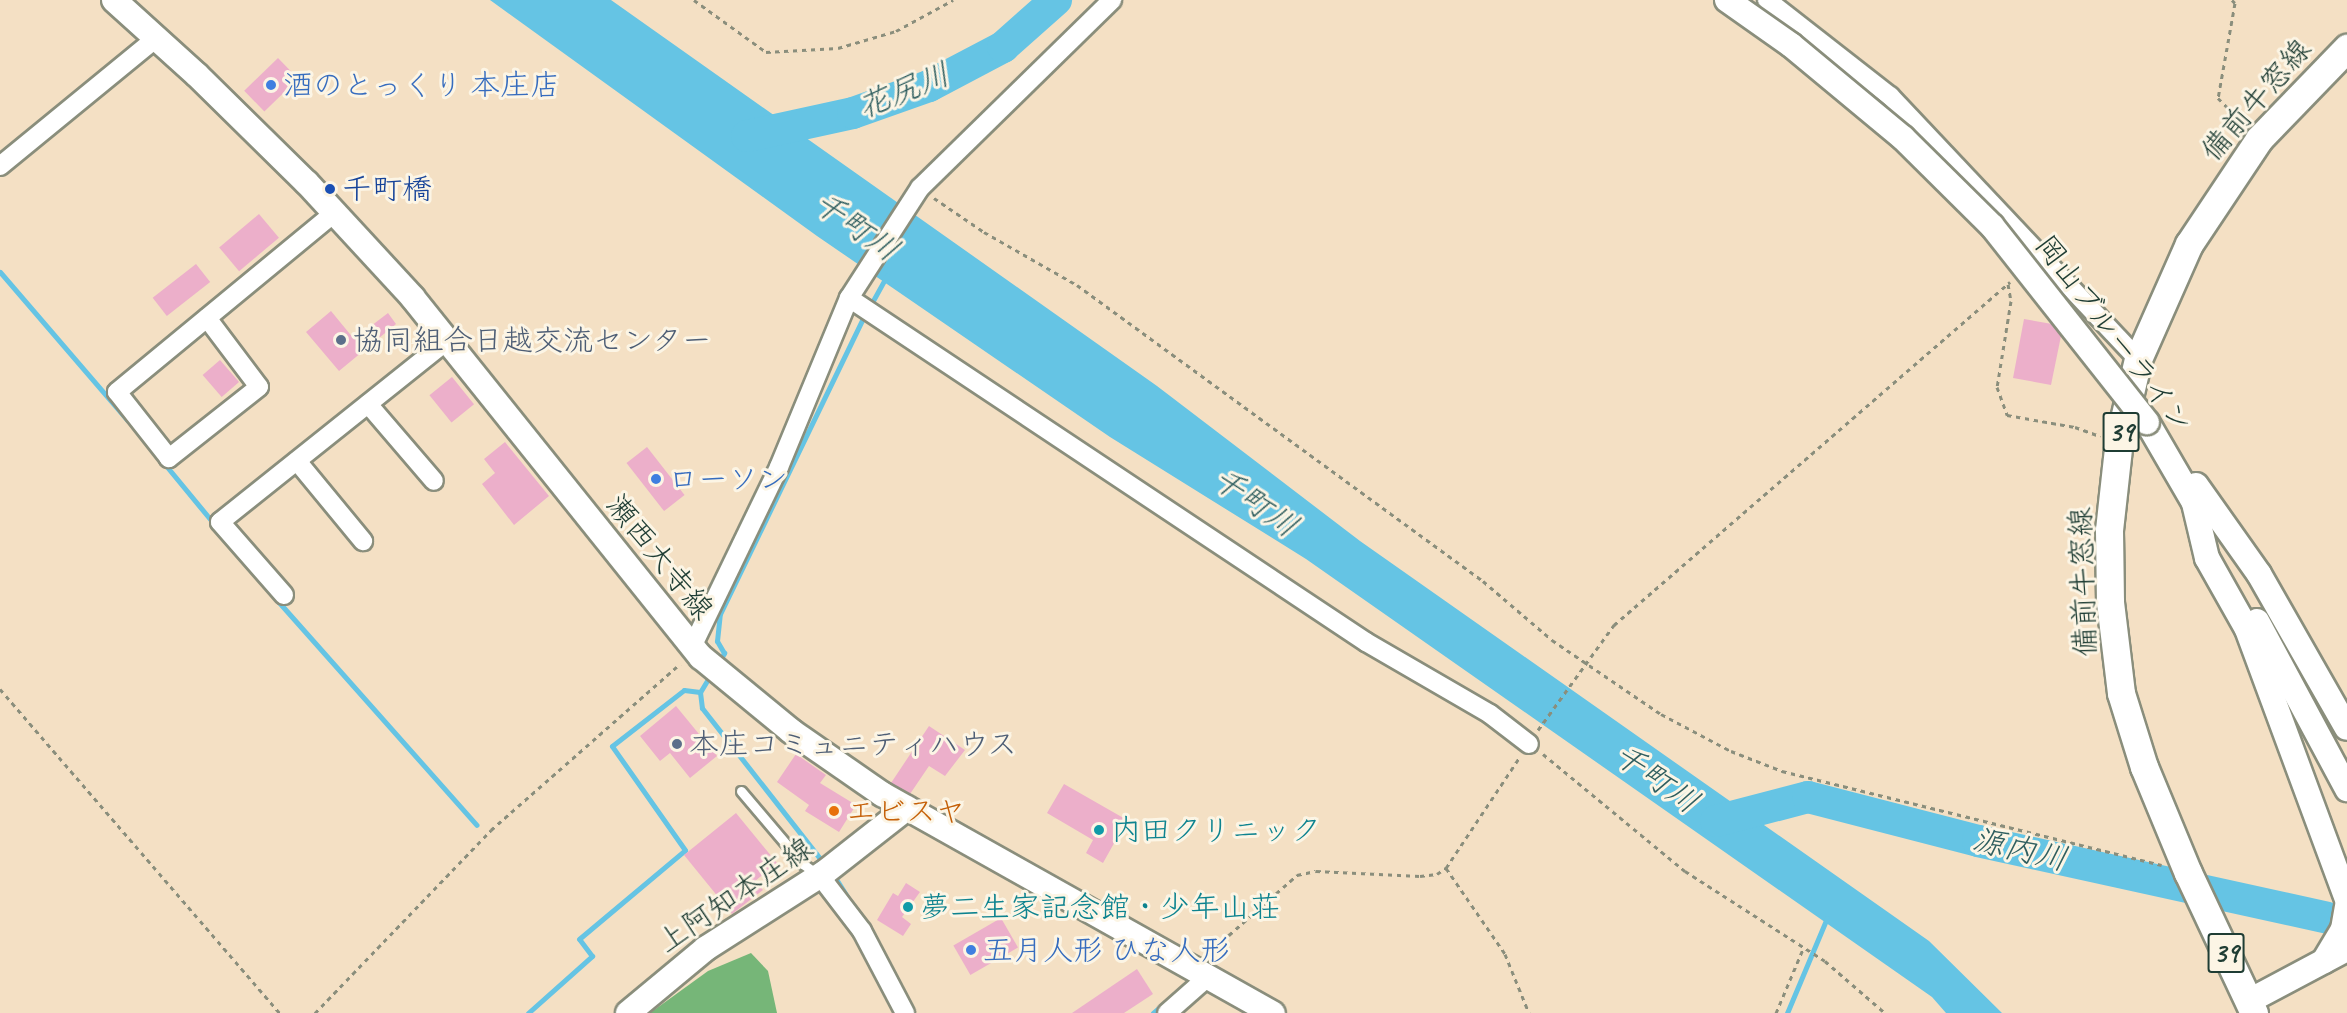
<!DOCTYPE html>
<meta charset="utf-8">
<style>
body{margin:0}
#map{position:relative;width:2347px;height:1013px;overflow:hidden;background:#f4e0c4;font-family:Caveat,"Klee One",sans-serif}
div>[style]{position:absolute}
.forest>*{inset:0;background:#76b678}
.water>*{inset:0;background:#65c4e4}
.stream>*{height:5px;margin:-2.5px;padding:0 2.5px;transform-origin:2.5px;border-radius:2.5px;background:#65c4e4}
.river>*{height:32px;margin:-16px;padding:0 16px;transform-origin:16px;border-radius:16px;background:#65c4e4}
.building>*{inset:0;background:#ecafca;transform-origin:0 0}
.path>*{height:3px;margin-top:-1.5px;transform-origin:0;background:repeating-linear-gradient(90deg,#8a8e7c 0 4.5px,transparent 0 9px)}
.roads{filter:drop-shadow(2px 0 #8a8e7c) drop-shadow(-2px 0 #8a8e7c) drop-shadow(0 2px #8a8e7c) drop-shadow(0 -2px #8a8e7c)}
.lane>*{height:9px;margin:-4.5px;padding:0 4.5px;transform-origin:4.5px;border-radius:4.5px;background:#fff}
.street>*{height:18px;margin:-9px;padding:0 9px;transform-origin:9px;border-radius:9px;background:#fff}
.secondary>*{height:24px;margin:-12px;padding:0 12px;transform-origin:12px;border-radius:12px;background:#fff}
.primary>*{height:27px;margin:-13.5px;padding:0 13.5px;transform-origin:13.5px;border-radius:13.5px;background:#fff}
.bridges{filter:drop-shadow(2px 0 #8a8e7c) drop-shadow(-2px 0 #8a8e7c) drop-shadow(0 2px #8a8e7c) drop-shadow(0 -2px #8a8e7c)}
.secondary-bridge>*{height:24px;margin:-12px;padding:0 12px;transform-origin:12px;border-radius:12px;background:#fff}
.dots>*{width:16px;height:16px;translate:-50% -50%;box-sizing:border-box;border:3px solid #fcf5e5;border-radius:50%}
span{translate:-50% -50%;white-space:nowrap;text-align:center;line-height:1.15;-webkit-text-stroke:6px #fcf5e5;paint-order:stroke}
.shield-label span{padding:2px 4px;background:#fcf5e5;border:2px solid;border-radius:4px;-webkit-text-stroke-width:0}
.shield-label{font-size:28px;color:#1f3d34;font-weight:700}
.shop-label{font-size:30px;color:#366cbe}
.left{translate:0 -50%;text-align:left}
.street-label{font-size:30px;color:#1f3d34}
.transit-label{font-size:30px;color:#164399}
.service-label{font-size:30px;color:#4e5e75}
.food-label{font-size:30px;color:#c56008}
.culture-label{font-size:30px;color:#0d838f}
.water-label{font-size:32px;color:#305f60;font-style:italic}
</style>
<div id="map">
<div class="forest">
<i style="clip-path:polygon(751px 953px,768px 971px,777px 1013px,650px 1013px,708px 971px)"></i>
</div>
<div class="water">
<i style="clip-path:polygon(490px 0,611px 0,1157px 386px,1360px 541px,1929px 941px,2002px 1013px,1946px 1013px,1932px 997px,1306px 559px,1110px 437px,817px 236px)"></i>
</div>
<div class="stream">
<i style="left:0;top:272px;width:196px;rotate:49.3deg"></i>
<i style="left:870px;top:306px;width:35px;rotate:-61deg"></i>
<i style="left:163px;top:462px;width:82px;rotate:50.5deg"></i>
<i style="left:276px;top:599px;width:302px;rotate:48.4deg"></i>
<i style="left:718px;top:664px;width:13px;rotate:-61deg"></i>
<i style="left:724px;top:653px;width:14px;rotate:-120deg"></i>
<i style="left:717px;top:641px;width:27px;rotate:-84deg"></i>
<i style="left:720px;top:614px;width:333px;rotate:-64.2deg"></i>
<i style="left:711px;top:674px;width:21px;rotate:121deg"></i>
<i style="left:700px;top:692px;width:16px;rotate:83deg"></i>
<i style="left:702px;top:708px;width:199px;rotate:51.9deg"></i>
<i style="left:833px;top:874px;width:39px;rotate:58deg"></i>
<i style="left:528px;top:1013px;width:86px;rotate:-41.7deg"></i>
<i style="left:592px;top:956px;width:21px;rotate:-127deg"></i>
<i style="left:579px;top:939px;width:138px;rotate:-40deg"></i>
<i style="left:685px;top:850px;width:127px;rotate:-125.1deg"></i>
<i style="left:612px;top:746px;width:91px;rotate:-37.9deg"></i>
<i style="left:684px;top:690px;width:16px;rotate:7deg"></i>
<i style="left:1153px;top:1013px;width:18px;rotate:-41deg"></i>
<i style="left:1787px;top:1013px;width:103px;rotate:-67.2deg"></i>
</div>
<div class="river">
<i style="left:747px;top:136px;width:108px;rotate:-12.2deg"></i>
<i style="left:853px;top:113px;width:81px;rotate:-19.6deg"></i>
<i style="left:929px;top:86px;width:84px;rotate:-27.8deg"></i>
<i style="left:1003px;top:47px;width:71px;rotate:-41.6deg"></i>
<i style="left:1716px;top:821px;width:95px;rotate:-14.6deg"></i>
<i style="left:1808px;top:797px;width:176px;rotate:14.5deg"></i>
<i style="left:1978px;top:841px;width:357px;rotate:12.4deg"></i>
</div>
<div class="building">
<i style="left:278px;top:58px;width:29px;height:47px;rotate:46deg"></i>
<i style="left:259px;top:214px;width:31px;height:52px;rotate:50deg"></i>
<i style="left:196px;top:264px;width:23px;height:55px;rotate:52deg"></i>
<i style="clip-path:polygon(331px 311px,354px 339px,388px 313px,396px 324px,339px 371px,306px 332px)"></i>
<i style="clip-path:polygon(2024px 319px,2052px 324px,2061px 336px,2051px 385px,2013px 378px)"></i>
<i style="left:220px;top:360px;width:29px;height:23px;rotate:49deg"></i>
<i style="left:452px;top:377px;width:35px;height:29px;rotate:51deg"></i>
<i style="clip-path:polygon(505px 442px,549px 496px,514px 525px,482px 484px,495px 473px,484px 459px)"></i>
<i style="left:647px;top:447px;width:61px;height:26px;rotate:52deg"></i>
<i style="clip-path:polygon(676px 706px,717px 756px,690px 778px,670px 753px,660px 761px,640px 736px)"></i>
<i style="clip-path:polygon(929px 726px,965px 750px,945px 776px,929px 766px,910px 794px,891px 783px)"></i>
<i style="clip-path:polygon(796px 754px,826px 775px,820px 783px,856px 805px,839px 832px,805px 811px,809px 805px,777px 782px)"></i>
<i style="clip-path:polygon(1064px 784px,1127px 820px,1103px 863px,1086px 853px,1093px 840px,1047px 813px)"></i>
<i style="clip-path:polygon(736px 813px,777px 863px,755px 881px,763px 890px,732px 914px,684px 855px)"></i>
<i style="clip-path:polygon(906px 883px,920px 892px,902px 917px,911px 924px,903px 936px,877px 920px,893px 893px,898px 896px)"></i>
<i style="left:1001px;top:918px;width:34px;height:55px;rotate:60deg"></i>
<i style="clip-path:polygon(1137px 969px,1153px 994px,1124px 1013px,1072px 1013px)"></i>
</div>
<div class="path">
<i style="left:694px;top:0;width:89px;rotate:35.8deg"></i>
<i style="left:766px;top:52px;width:72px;rotate:-3.2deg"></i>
<i style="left:838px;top:48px;width:60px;rotate:-16.3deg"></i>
<i style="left:896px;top:31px;width:65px;rotate:-28.5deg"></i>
<i style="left:2232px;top:0;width:4px;rotate:45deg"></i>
<i style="left:2235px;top:3px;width:97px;rotate:100.1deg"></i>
<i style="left:2218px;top:98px;width:38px;rotate:45deg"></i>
<i style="left:934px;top:198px;width:60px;rotate:34.2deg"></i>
<i style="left:984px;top:232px;width:107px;rotate:29.7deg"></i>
<i style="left:1077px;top:285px;width:502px;rotate:36.09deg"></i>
<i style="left:1483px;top:581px;width:91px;rotate:40.5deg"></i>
<i style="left:1552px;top:640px;width:132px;rotate:34.2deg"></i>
<i style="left:1661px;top:714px;width:79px;rotate:27.9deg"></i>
<i style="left:1731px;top:751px;width:55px;rotate:21.4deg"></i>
<i style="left:1782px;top:771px;width:391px;rotate:13.9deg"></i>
<i style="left:2008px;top:284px;width:17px;rotate:80deg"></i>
<i style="left:2011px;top:301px;width:87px;rotate:99.2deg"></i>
<i style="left:1997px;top:387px;width:30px;rotate:70deg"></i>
<i style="left:2007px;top:415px;width:69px;rotate:10deg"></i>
<i style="left:2075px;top:427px;width:27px;rotate:20deg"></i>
<i style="left:0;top:689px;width:428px;rotate:49.2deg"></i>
<i style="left:1538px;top:730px;width:130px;rotate:-54.1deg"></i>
<i style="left:1614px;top:625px;width:524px;rotate:-40.9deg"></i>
<i style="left:1543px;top:754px;width:184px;rotate:39.5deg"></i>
<i style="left:1685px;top:871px;width:166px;rotate:32.7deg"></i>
<i style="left:1825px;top:961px;width:79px;rotate:40.9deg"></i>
<i style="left:1446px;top:868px;width:104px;rotate:55.5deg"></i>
<i style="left:1505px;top:954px;width:64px;rotate:67.9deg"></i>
<i style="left:1203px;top:951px;width:31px;rotate:-32deg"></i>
<i style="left:1229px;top:935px;width:91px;rotate:-41.4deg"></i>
<i style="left:1297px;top:875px;width:19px;rotate:-12deg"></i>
<i style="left:1316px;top:871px;width:104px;rotate:2.8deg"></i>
<i style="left:1420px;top:876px;width:17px;rotate:-7deg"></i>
<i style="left:1437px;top:874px;width:11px;rotate:-34deg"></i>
<i style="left:1446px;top:868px;width:132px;rotate:-56.4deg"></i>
<i style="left:315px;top:1013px;width:254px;rotate:-46.1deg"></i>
<i style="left:491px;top:830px;width:252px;rotate:-41.3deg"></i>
<i style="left:1776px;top:1013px;width:69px;rotate:-67.1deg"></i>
</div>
<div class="roads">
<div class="lane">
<i style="left:741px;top:791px;width:96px;rotate:49.7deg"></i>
<i style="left:803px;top:864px;width:19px;rotate:36deg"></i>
</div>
<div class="street">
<i style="left:1767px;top:0;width:156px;rotate:38deg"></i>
<i style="left:1890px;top:96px;width:361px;rotate:46.7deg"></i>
<i style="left:0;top:166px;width:200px;rotate:-39.3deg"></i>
<i style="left:849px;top:298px;width:131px;rotate:-57.2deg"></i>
<i style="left:920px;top:188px;width:269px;rotate:-44.4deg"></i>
<i style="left:207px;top:318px;width:86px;rotate:53deg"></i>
<i style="left:259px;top:387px;width:115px;rotate:141.7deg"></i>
<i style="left:169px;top:458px;width:84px;rotate:-128.2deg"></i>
<i style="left:117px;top:392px;width:281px;rotate:-39.5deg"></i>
<i style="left:368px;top:404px;width:101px;rotate:49.4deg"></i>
<i style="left:297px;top:461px;width:104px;rotate:50.5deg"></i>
<i style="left:284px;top:595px;width:97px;rotate:-131.2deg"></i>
<i style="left:220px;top:522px;width:290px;rotate:-38.6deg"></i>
<i style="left:692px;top:647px;width:200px;rotate:-64.2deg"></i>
<i style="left:779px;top:467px;width:183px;rotate:-67.5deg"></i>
<i style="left:849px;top:298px;width:621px;rotate:33.64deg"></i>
<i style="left:1366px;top:642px;width:143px;rotate:30.1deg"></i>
<i style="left:1490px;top:714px;width:49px;rotate:37.6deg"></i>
<i style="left:820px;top:876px;width:69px;rotate:52.6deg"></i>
<i style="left:862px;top:931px;width:93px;rotate:62.3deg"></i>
<i style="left:1167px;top:1013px;width:56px;rotate:-41.4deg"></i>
</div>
<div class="secondary">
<i style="left:114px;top:0;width:112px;rotate:42.1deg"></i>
<i style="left:197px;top:75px;width:154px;rotate:44.5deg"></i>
<i style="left:307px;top:183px;width:156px;rotate:47.3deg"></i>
<i style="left:413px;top:298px;width:460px;rotate:51.3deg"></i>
<i style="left:701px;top:657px;width:117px;rotate:39.4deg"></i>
<i style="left:791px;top:731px;width:111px;rotate:34.7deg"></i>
<i style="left:882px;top:794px;width:448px;rotate:29.3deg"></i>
<i style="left:2147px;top:422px;width:105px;rotate:59.8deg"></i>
<i style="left:2196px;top:485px;width:109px;rotate:54.7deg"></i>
<i style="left:2259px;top:574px;width:177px;rotate:60.3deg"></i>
<i style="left:2193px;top:499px;width:61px;rotate:76.7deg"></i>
<i style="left:2207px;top:558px;width:81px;rotate:60.6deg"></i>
<i style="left:2247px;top:629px;width:289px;rotate:69.7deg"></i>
<i style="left:2257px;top:621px;width:191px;rotate:61.8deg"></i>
<i style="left:2324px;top:961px;width:37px;rotate:-59deg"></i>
<i style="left:2343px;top:929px;width:23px;rotate:-80deg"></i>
<i style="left:2249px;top:1001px;width:111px;rotate:-28deg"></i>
<i style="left:628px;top:1013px;width:100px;rotate:-39.7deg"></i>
<i style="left:705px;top:949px;width:141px;rotate:-32.6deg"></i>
<i style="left:824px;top:873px;width:105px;rotate:-38.1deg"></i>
</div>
<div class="primary">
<i style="left:2254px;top:1013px;width:155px;rotate:-115.2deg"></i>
<i style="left:2188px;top:873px;width:115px;rotate:-112.5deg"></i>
<i style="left:2144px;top:767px;width:77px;rotate:-107.3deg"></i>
<i style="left:2121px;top:693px;width:92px;rotate:-96.9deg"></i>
<i style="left:2110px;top:602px;width:72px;rotate:-90.8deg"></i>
<i style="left:2109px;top:530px;width:91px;rotate:-83.7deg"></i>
<i style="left:2119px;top:440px;width:83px;rotate:-76.8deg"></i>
<i style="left:2138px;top:359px;width:126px;rotate:-66.1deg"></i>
<i style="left:2189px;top:244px;width:126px;rotate:-56.3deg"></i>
<i style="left:2259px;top:139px;width:127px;rotate:-46deg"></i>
</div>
</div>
<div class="bridges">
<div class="secondary-bridge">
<i style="left:1727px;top:0;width:78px;rotate:35.1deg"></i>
<i style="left:1791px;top:45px;width:146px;rotate:39.7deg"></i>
<i style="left:1903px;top:138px;width:125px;rotate:44.7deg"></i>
<i style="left:1992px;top:226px;width:250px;rotate:51.7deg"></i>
</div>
</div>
<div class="dots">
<i style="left:271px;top:85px;background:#3f7fe0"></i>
<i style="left:330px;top:189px;background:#1a4fb4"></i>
<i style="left:341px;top:340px;background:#5c6f8a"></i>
<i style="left:656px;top:479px;background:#3f7fe0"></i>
<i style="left:677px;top:744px;background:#5c6f8a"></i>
<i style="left:834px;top:811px;background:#e8710a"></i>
<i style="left:1099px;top:830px;background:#0f9aa8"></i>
<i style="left:908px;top:907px;background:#0f9aa8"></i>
<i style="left:971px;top:950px;background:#3f7fe0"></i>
</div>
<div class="shield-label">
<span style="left:2121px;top:432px">39</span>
<span style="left:2226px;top:953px">39</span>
</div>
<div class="shop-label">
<span class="left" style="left:283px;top:85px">酒のとっくり 本庄店</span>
<span class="left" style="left:668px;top:479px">ローソン</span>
<span class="left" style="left:983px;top:950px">五月人形 ひな人形</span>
</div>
<div class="street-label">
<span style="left:2256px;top:100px;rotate:-49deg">備前牛窓線</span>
<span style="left:2114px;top:334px;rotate:53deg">岡山ブルーライン</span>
<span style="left:660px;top:557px;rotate:51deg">瀬西大寺線</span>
<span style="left:2083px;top:582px;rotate:-92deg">備前牛窓線</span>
<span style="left:735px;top:895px;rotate:-34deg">上阿知本庄線</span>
</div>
<div class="transit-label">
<span class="left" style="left:342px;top:189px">千町橋</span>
</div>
<div class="service-label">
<span class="left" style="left:353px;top:340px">協同組合日越交流センター</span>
<span class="left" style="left:689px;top:744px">本庄コミュニティハウス</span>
</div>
<div class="food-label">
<span class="left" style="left:846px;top:811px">エビスヤ</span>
</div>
<div class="culture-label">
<span class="left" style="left:1111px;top:830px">内田クリニック</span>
<span class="left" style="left:920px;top:907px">夢二生家記念館・少年山荘</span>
</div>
<div class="water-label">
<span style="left:904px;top:91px;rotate:-22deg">花尻川</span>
<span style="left:856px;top:227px;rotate:35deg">千町川</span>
<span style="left:1255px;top:503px;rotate:35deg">千町川</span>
<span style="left:1656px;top:779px;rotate:35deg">千町川</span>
<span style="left:2020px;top:850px;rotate:13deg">源内川</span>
</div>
</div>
